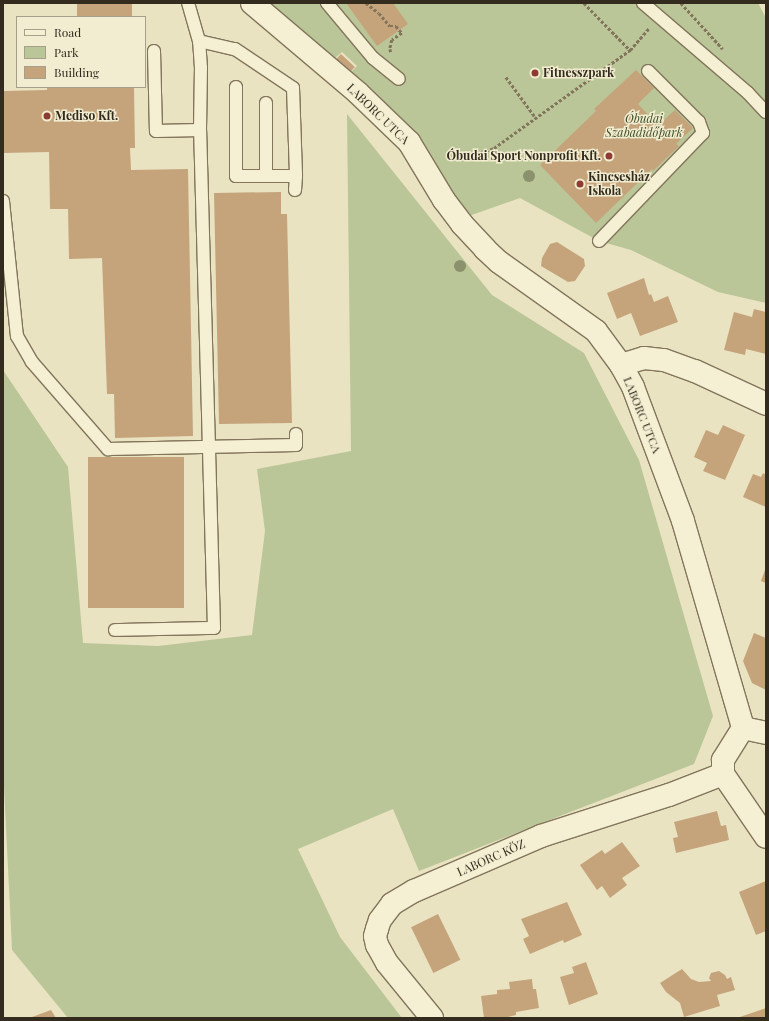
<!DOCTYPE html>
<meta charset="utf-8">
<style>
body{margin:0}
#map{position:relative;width:769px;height:1021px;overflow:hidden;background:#eae3c2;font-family:"Playfair Display",serif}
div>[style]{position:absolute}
.green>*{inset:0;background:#bac697}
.building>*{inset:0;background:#c5a47b;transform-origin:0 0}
.path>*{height:2.5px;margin-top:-1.25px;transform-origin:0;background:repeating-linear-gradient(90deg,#82755b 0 3px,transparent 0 5px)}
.roads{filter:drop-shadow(1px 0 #82755b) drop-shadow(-1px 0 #82755b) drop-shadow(0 1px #82755b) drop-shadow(0 -1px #82755b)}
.service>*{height:12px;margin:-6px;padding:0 6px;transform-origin:6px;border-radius:6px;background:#f5f0d4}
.minor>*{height:22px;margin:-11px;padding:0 11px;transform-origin:11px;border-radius:11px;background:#f5f0d4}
.trees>*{width:12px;height:12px;margin:-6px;border-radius:50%;background:#8b916c}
.dots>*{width:11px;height:11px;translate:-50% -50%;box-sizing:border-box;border:2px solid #f2edd1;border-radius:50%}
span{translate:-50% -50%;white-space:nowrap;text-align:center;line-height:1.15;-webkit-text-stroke:3px #f2edd1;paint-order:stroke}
.poi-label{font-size:12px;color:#332b1e;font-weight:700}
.left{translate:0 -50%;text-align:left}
.right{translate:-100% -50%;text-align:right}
.street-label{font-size:12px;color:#332b1e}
.park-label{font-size:12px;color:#3e4e26;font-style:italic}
.frame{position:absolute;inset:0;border:4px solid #332b1e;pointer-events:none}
.legend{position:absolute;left:16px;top:16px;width:130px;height:72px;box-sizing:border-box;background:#f2edd1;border:1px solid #a69f89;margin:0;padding:5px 7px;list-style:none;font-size:12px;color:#332b1e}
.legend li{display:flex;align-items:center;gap:8px;height:20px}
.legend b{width:20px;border:1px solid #a69f89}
</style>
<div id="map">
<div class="green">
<i style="clip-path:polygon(267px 3px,758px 3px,766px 18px,766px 303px,718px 292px,631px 250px,599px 241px,520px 198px,466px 217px,349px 74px,357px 66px,342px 52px,333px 60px)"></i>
<i style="clip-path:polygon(347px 114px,492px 295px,584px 353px,639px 460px,713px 716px,694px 764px,419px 871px,393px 809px,298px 849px,340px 937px,402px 1018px,68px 1018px,12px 950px,3px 766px,3px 370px,68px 467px,83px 643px,158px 646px,252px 635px,265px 531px,257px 469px,351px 451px)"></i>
</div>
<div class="building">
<i style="left:77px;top:3px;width:55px;height:14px"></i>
<i style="clip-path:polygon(346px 3px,393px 3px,408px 24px,377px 46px)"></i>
<i style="left:341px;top:54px;width:19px;height:8px;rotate:43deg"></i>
<i style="clip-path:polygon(636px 70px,654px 88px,638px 104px,658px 125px,675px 110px,693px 128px,676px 144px,679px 146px,653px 171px,652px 169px,596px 223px,540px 165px,596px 111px,594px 109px)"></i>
<i style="clip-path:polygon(47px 87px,134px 87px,135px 148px,130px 148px,131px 170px,188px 169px,193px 436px,115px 438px,114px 394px,107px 394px,102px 258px,69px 259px,68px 209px,50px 209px,49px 152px,3px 153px,3px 91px,47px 90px)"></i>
<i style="clip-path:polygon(281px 192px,281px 214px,287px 214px,292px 423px,219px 424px,214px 193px)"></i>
<i style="clip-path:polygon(557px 242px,584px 259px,585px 266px,575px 281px,568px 282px,541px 266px,542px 258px,550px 244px)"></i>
<i style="clip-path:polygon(644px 278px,649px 295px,651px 294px,654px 302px,668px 296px,678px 322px,640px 336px,631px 313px,617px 319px,607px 293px)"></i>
<i style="clip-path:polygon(754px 309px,766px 312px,766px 354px,746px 349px,745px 355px,724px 350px,734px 312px,752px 317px)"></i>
<i style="clip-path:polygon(723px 425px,745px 435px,725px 480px,703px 471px,707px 463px,694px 457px,706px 430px,718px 435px)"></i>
<i style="left:184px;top:457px;width:151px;height:96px;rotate:90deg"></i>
<i style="clip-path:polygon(763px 473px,766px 475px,766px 507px,743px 497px,753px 474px,761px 477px)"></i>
<i style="clip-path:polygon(766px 567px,766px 583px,761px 581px)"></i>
<i style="clip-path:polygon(754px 633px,766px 638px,766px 690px,752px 683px,743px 661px)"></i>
<i style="clip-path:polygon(717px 811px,721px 826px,726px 825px,729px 840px,676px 853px,673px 838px,678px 837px,674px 822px)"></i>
<i style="clip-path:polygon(622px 842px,640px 866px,622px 878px,627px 885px,610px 898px,602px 886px,597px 890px,580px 865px,602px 850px,605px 854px)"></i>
<i style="clip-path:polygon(766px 881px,766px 931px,756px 935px,739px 892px)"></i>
<i style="clip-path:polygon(567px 902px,582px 935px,564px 943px,563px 940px,530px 954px,523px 939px,529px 936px,521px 919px)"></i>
<i style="left:438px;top:914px;width:51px;height:30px;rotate:64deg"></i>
<i style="clip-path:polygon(586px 962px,598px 994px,569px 1005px,560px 977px,574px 973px,572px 967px)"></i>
<i style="clip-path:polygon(682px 969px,691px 979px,699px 982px,711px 981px,709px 978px,711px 973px,719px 971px,725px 975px,727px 979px,731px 977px,735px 990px,717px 995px,720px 1006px,684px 1017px,680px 1003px,666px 992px,660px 983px)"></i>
<i style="clip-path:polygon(532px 979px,533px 989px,536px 989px,539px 1008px,516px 1012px,516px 1015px,504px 1018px,484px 1018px,481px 996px,497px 994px,497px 990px,510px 989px,509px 982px)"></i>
<i style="clip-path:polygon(766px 1008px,766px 1018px,737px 1018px)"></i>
<i style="clip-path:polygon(51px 1010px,56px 1018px,32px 1017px)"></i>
</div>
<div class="path">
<i style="left:366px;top:3px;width:16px;rotate:38deg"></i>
<i style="left:379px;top:13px;width:17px;rotate:50deg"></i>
<i style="left:390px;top:26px;width:6px"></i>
<i style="left:396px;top:26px;width:9px;rotate:49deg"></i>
<i style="left:402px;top:33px;width:12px;rotate:145deg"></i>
<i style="left:392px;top:40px;width:9px;rotate:103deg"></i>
<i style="left:390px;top:49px;width:3px;rotate:72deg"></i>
<i style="left:584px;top:3px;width:66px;rotate:45.6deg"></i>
<i style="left:681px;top:3px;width:62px;rotate:47.6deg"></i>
<i style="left:506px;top:77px;width:51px;rotate:53.8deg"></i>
<i style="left:476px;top:154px;width:19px;rotate:-18deg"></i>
<i style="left:494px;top:148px;width:168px;rotate:-35.8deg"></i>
<i style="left:630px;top:50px;width:29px;rotate:-49deg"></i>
</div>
<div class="roads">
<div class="service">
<i style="left:327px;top:3px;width:72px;rotate:50.1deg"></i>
<i style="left:373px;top:58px;width:33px;rotate:39deg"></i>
<i style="left:643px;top:3px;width:138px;rotate:40.6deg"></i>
<i style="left:748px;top:93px;width:26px;rotate:47deg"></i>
<i style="left:199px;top:41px;width:37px;rotate:13deg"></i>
<i style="left:235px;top:49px;width:70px;rotate:33.9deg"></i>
<i style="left:293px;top:88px;width:88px;rotate:88deg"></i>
<i style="left:154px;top:51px;width:80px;rotate:88.6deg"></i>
<i style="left:156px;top:131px;width:44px;rotate:-1.3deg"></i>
<i style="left:236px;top:87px;width:89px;rotate:90deg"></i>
<i style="left:236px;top:176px;width:60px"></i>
<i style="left:296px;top:176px;width:14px;rotate:94deg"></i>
<i style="left:266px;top:176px;width:73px;rotate:-90deg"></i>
<i style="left:3px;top:201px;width:136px;rotate:84.1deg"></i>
<i style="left:17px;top:336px;width:30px;rotate:60deg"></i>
<i style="left:32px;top:362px;width:116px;rotate:48.9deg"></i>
<i style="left:108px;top:449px;width:188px;rotate:-1.2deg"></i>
<i style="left:296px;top:445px;width:11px;rotate:-90deg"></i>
<i style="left:599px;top:241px;width:150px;rotate:-46.1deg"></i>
<i style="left:703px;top:133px;width:12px;rotate:-110deg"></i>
<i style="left:699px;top:122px;width:72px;rotate:-135deg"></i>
<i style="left:115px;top:630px;width:99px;rotate:-1.2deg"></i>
<i style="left:214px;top:628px;width:498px;rotate:-91.6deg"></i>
<i style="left:200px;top:130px;width:62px;rotate:-89.1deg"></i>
<i style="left:201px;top:68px;width:27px;rotate:-94deg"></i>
<i style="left:199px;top:41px;width:40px;rotate:-106deg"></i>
</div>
<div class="minor">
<i style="left:252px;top:3px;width:139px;rotate:40.3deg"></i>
<i style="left:358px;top:93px;width:71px;rotate:43.9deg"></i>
<i style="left:409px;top:142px;width:68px;rotate:58.9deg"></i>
<i style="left:444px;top:200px;width:30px;rotate:53deg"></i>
<i style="left:462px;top:224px;width:34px;rotate:47deg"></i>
<i style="left:485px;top:249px;width:19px;rotate:43deg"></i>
<i style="left:499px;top:262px;width:119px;rotate:35.4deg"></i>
<i style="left:596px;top:331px;width:42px;rotate:53.7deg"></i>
<i style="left:621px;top:365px;width:25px;rotate:61deg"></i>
<i style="left:633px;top:387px;width:143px;rotate:69.5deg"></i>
<i style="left:683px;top:521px;width:216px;rotate:73.8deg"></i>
<i style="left:743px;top:728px;width:38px;rotate:122deg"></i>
<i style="left:723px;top:760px;width:14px;rotate:90deg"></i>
<i style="left:723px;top:774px;width:76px;rotate:55.7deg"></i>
<i style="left:621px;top:365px;width:24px;rotate:-17deg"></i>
<i style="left:644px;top:358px;width:20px;rotate:6deg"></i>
<i style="left:664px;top:360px;width:33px;rotate:20deg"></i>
<i style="left:695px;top:371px;width:78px;rotate:24.9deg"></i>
<i style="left:743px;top:728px;width:24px;rotate:12deg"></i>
<i style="left:432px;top:1018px;width:71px;rotate:-129.3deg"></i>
<i style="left:387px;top:963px;width:21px;rotate:-119deg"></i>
<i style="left:377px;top:945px;width:9px;rotate:-103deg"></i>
<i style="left:375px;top:936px;width:7px;rotate:-74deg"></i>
<i style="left:377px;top:929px;width:9px;rotate:-72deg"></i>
<i style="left:380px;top:920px;width:20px;rotate:-53deg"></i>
<i style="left:392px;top:904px;width:26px;rotate:-31deg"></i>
<i style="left:414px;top:891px;width:138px;rotate:-23.4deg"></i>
<i style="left:541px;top:836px;width:134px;rotate:-17.8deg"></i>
<i style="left:669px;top:795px;width:58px;rotate:-21.3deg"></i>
</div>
</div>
<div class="trees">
<i style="left:529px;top:176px"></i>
<i style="left:460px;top:266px"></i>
</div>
<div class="dots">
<i style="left:535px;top:73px;background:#8c3c30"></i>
<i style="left:47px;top:116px;background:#8c3c30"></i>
<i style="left:609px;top:156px;background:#8c3c30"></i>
<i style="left:580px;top:184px;background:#8c3c30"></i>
</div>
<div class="poi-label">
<span class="left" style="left:543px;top:73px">Fitnesszpark</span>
<span class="left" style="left:55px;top:116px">Mediso Kft.</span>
<span class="right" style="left:601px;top:156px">Óbudai Sport Nonprofit Kft.</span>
<span class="left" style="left:588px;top:184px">Kincsesház<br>Iskola</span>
</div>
<div class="street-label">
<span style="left:378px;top:114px;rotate:44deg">LABORC UTCA</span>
<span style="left:642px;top:415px;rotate:68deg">LABORC UTCA</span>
<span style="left:491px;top:858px;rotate:-24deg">LABORC KÖZ</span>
</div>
<div class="park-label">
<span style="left:644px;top:126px">Óbudai<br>Szabadidőpark</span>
</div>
<div class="frame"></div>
<ul class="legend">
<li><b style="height:5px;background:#f5f0d4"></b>Road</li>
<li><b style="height:11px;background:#bac697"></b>Park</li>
<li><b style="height:11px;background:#c5a47b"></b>Building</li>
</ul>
</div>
